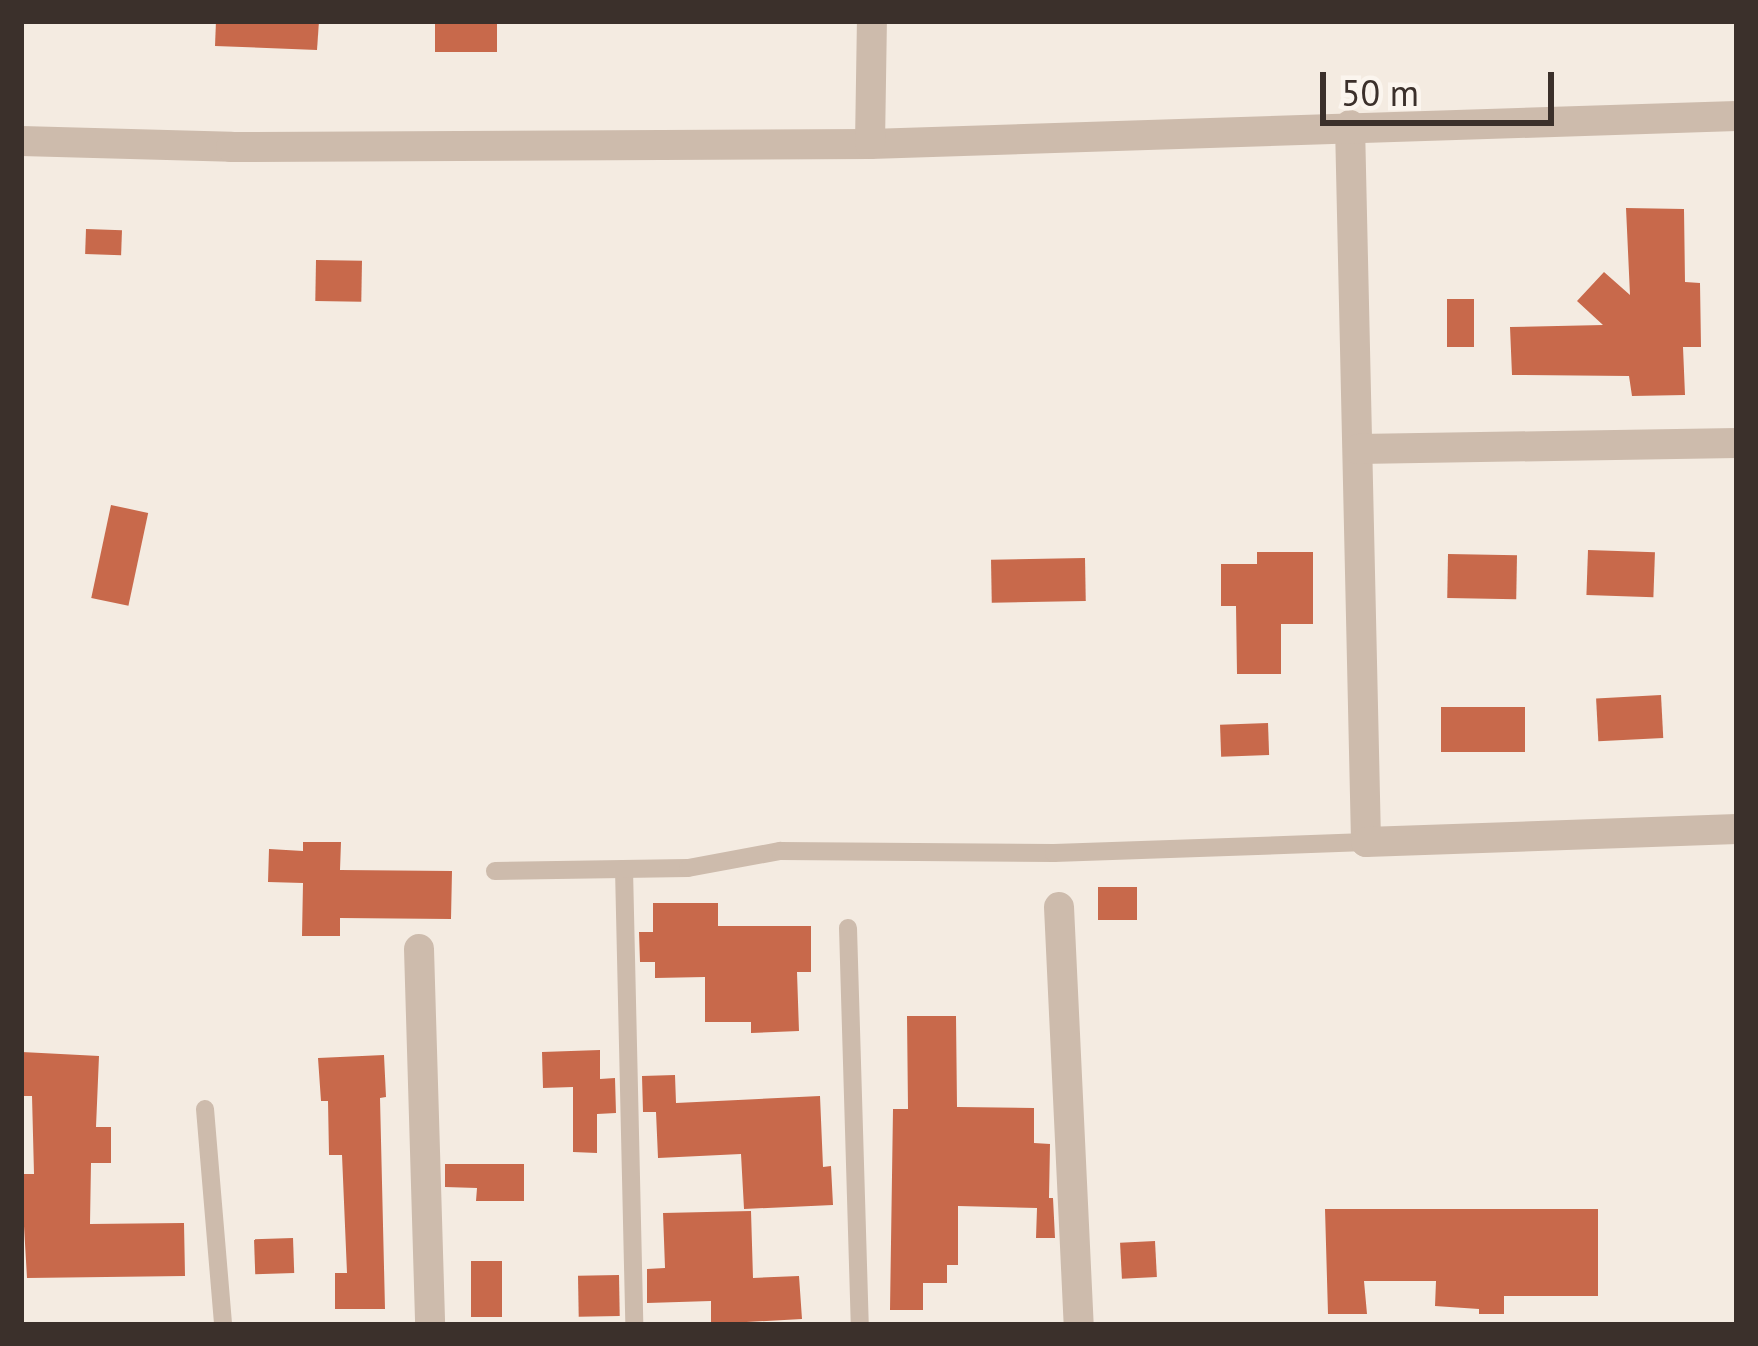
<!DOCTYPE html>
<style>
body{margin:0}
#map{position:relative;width:1758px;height:1346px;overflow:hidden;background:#f4ebe1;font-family:"PT Sans",sans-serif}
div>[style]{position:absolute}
.building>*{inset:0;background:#c8694b;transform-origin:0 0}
.lane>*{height:18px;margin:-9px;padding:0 9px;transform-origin:9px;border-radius:9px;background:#cdbbac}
.street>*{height:30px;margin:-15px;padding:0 15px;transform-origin:15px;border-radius:15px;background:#cdbbac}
span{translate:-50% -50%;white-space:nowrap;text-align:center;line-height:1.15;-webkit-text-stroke:12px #fbf5ee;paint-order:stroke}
.frame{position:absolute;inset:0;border:24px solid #3b302b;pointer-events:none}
.scale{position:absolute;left:1320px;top:72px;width:234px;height:54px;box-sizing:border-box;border:6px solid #3b302b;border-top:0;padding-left:15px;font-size:36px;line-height:42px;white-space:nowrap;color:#3b302b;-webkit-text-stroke:9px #fbf5ee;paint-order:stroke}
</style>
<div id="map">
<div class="building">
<i style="clip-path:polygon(216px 21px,319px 21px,317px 50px,215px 46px)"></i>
<i style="left:435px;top:21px;width:62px;height:31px"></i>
<i style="clip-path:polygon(1626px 208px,1684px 209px,1685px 282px,1700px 283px,1701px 347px,1683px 347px,1685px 395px,1632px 396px,1629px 376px,1512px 375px,1510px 327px,1603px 325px,1577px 301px,1604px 272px,1630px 295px)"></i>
<i style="left:86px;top:229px;width:36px;height:25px;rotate:2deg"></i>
<i style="left:316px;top:260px;width:46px;height:41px;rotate:1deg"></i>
<i style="left:1447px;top:299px;width:27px;height:48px"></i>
<i style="left:111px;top:505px;width:38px;height:95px;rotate:12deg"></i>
<i style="left:1588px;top:550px;width:67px;height:45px;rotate:2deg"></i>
<i style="clip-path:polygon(1257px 552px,1313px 552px,1313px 624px,1281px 624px,1281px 674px,1237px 674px,1236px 606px,1221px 606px,1221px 564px,1257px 564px)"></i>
<i style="left:1448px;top:554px;width:69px;height:44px;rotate:1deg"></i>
<i style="left:1085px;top:558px;width:43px;height:94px;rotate:89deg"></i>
<i style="left:1661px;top:695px;width:43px;height:65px;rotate:87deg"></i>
<i style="left:1525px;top:707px;width:45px;height:84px;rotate:90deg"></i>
<i style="left:1268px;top:723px;width:32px;height:48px;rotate:88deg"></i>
<i style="clip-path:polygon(303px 842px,341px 842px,340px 870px,452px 871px,451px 919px,340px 918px,340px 936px,302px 936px,303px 883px,268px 882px,269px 849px,303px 851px)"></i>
<i style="left:1098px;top:887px;width:39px;height:33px"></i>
<i style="clip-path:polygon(653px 903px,718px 903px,718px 926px,811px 926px,811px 972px,797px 972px,799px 1031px,751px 1033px,751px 1022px,705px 1022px,705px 977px,655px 978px,655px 962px,640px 962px,639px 932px,653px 932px)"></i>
<i style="clip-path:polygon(907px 1016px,956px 1016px,957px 1107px,1034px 1108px,1034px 1143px,1050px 1144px,1049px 1198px,1053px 1198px,1055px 1238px,1036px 1238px,1037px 1208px,958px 1206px,958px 1265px,947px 1265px,947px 1283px,923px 1283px,923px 1310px,890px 1310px,893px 1109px,908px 1109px)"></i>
<i style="clip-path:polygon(600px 1050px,600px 1079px,615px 1078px,616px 1113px,597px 1114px,597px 1153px,573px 1152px,573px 1087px,543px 1088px,542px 1052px)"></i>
<i style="clip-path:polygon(22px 1052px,99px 1056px,96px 1127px,111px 1127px,111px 1163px,91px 1163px,90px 1224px,184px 1223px,185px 1276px,27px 1278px,21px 1174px,34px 1174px,32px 1096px,21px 1096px)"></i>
<i style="clip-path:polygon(384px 1055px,386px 1097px,380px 1098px,385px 1309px,335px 1309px,335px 1273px,347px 1273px,342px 1155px,329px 1155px,328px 1101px,321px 1101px,318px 1058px)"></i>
<i style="clip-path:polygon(675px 1075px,676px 1103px,820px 1096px,823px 1167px,831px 1166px,833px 1205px,744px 1209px,741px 1154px,658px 1158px,656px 1112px,643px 1112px,642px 1076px)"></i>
<i style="clip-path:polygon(445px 1164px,524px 1164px,524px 1201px,476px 1201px,477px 1188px,445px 1187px)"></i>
<i style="clip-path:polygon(1325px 1209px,1598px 1209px,1598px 1296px,1504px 1296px,1504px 1314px,1479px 1314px,1479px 1309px,1435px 1306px,1436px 1281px,1364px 1281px,1367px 1314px,1328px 1314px)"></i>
<i style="clip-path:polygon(751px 1211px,753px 1278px,799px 1276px,802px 1319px,711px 1324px,711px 1301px,647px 1303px,647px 1269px,665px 1268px,663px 1213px)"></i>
<i style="left:293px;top:1238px;width:35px;height:39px;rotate:88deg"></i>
<i style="left:1155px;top:1241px;width:36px;height:35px;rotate:87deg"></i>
<i style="left:471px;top:1261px;width:31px;height:56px"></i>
<i style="left:619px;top:1275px;width:41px;height:41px;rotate:89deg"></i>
</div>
<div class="lane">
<i style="left:624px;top:869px;width:456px;rotate:88.7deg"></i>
<i style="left:495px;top:871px;width:193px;rotate:-0.9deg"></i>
<i style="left:688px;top:868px;width:94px;rotate:-10.5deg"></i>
<i style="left:780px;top:851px;width:274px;rotate:0.4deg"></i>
<i style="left:1054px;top:853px;width:312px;rotate:-2deg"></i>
<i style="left:848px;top:928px;width:397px;rotate:88.3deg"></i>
<i style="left:205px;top:1109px;width:217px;rotate:85.2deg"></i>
</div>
<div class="street">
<i style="left:1350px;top:125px;width:717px;rotate:88.72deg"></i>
<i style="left:1366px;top:842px;width:371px;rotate:-2deg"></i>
<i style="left:21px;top:141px;width:210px;rotate:1.6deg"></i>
<i style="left:231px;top:147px;width:639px;rotate:-0.27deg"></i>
<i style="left:870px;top:144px;width:867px;rotate:-1.85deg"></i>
<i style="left:870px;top:144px;width:123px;rotate:-89.1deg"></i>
<i style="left:1358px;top:449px;width:379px;rotate:-0.9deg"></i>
<i style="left:1059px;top:907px;width:418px;rotate:87.3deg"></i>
<i style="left:419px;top:949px;width:376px;rotate:88.3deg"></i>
</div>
<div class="frame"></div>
<div class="scale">50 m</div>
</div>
